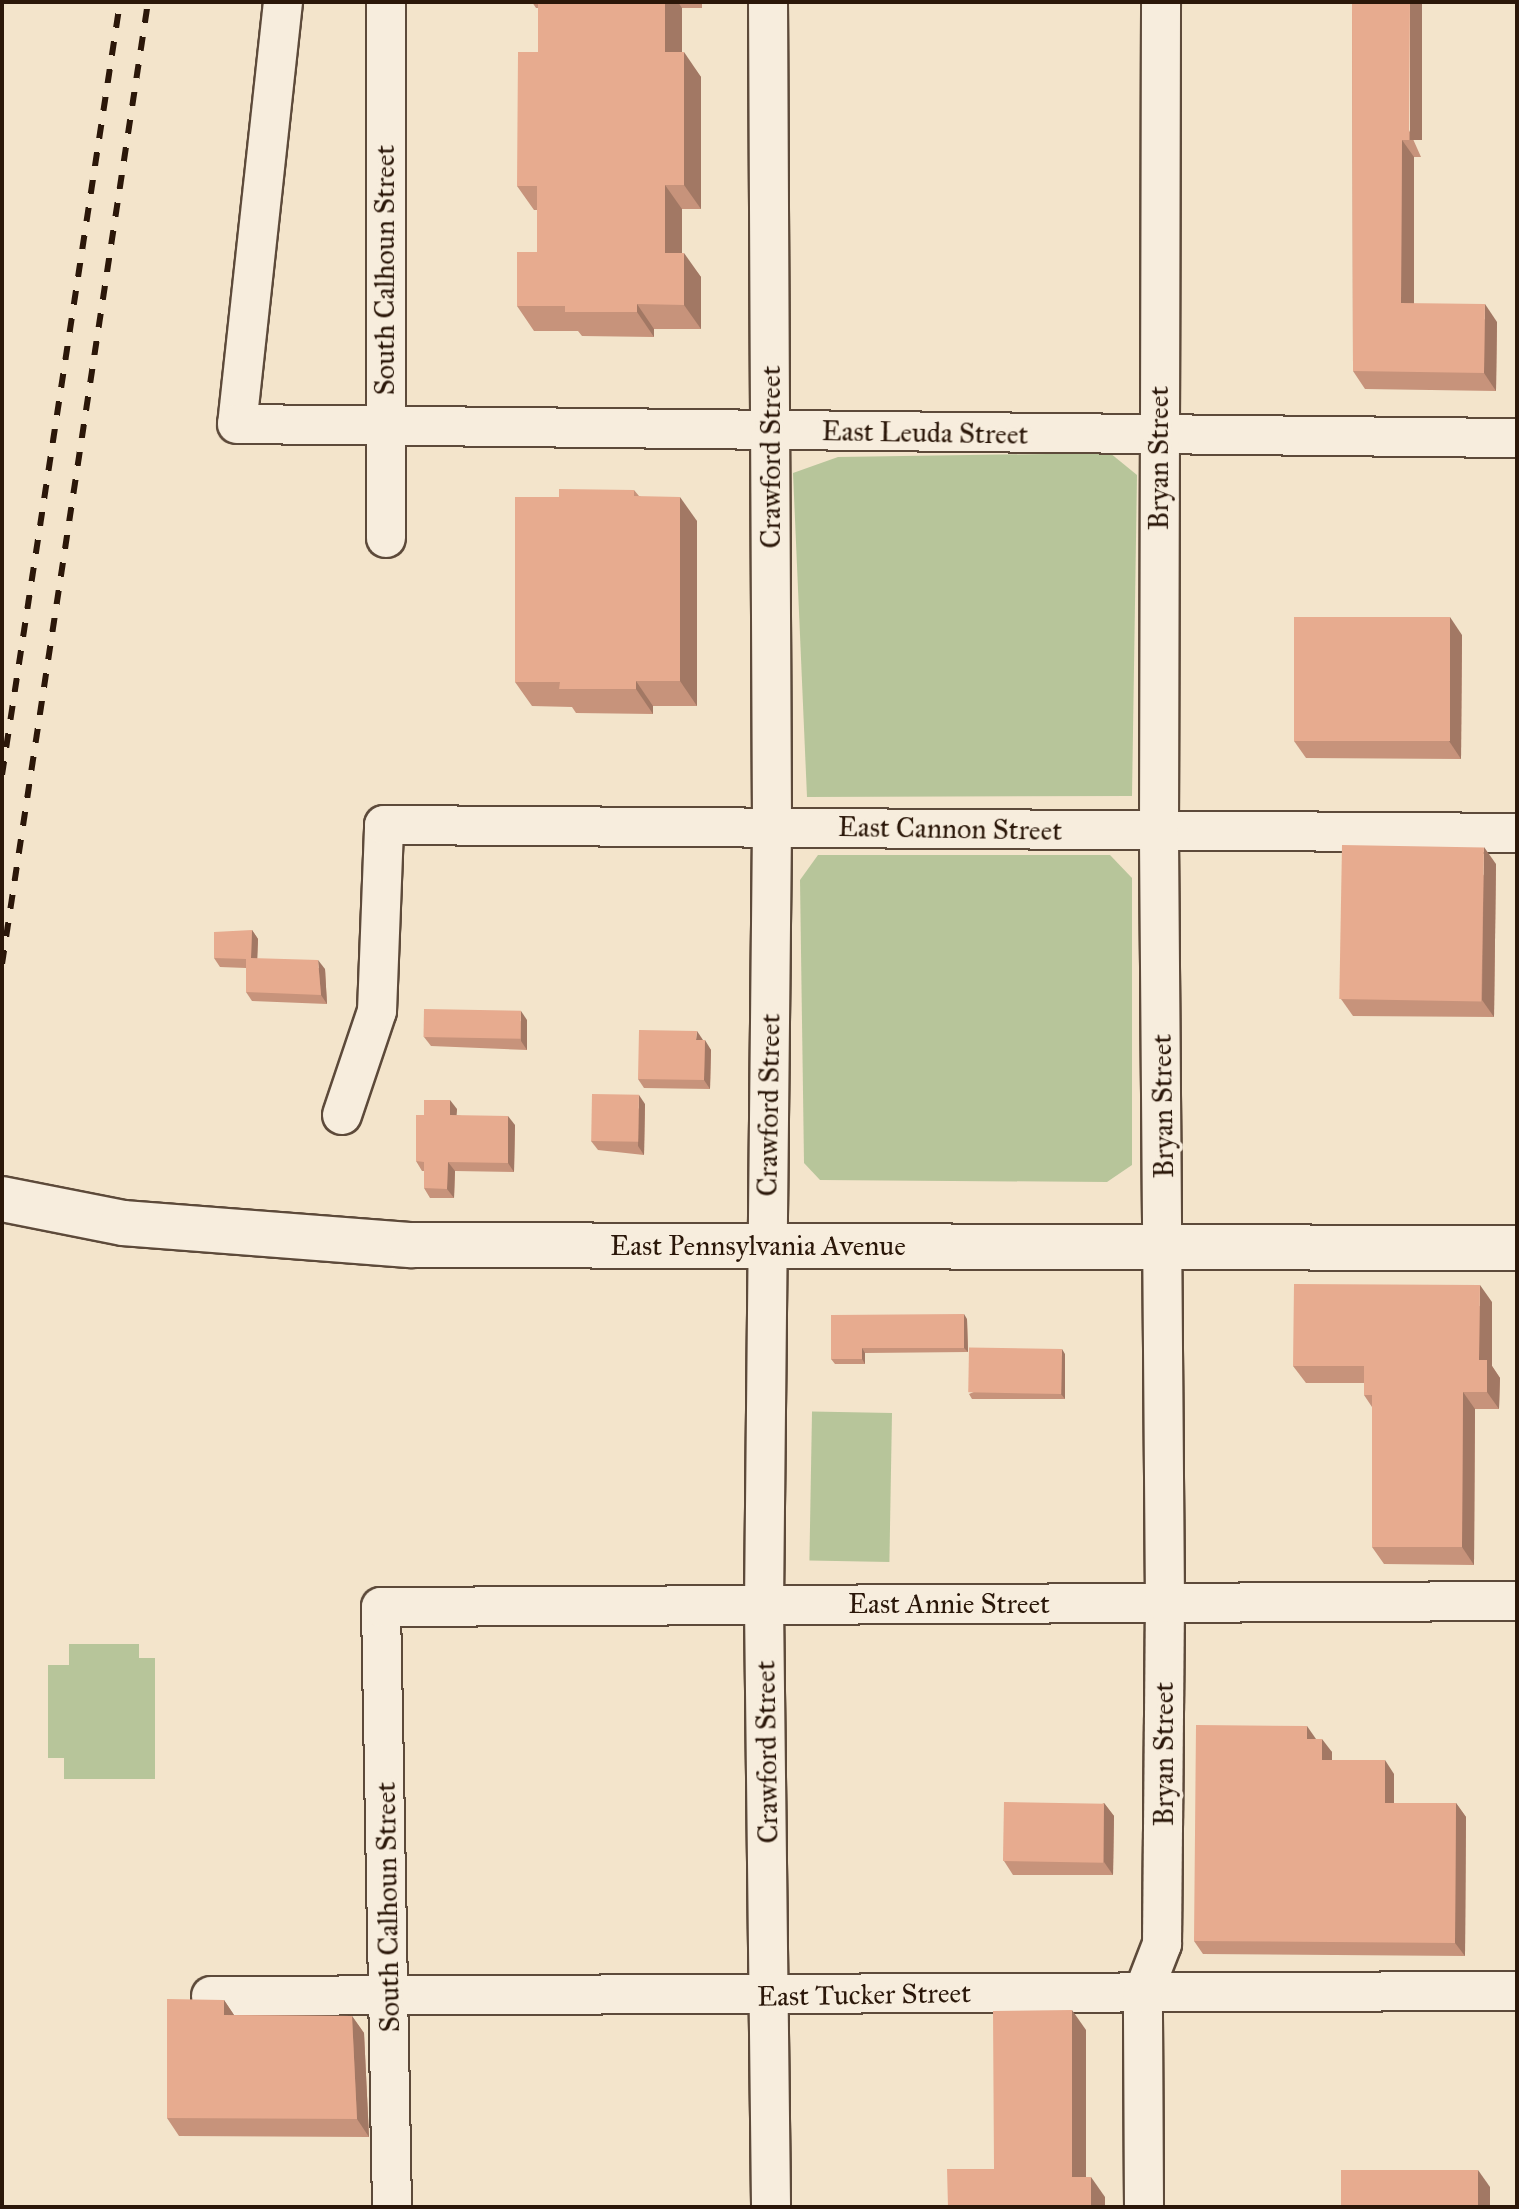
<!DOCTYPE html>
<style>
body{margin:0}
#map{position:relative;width:1519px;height:2209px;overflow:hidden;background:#f3e4cb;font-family:"IM FELL Great Primer",serif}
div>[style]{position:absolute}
.green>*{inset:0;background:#b7c59a;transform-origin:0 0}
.roads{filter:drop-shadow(2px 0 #5d4a3a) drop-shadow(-2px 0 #5d4a3a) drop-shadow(0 2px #5d4a3a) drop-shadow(0 -2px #5d4a3a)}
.minor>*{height:38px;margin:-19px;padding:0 19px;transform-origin:19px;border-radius:19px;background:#f7eddd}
.tertiary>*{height:44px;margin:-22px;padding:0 22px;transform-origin:22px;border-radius:22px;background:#f7eddd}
.rail>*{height:6px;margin-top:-3px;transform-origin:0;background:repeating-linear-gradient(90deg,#2b1709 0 14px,transparent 0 28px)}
.wall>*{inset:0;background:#c7937b}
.shaded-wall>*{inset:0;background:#a27864;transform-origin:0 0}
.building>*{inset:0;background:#e7ab8f;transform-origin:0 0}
span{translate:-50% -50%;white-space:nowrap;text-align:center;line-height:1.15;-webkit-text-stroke:7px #f7eddd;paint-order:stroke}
.street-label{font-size:28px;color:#2b1709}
.frame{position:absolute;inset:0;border:4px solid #2b1709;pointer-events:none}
</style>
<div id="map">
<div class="green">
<i style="clip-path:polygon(1110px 453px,1137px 475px,1132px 796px,807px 797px,793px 473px,838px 457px)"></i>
<i style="clip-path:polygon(818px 855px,1110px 855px,1132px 878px,1132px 1165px,1107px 1182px,820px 1180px,804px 1163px,800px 880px)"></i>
<i style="left:892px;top:1413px;width:149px;height:80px;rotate:91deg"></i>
<i style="clip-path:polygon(69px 1644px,139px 1644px,139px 1658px,155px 1658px,155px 1779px,64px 1779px,64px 1758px,48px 1758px,48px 1665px,69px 1665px)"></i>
</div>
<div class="roads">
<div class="minor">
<i style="left:283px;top:2px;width:424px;rotate:96.2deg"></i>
<i style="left:237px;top:424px;width:1280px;rotate:0.63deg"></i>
<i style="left:768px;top:2px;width:826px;rotate:89.72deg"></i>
<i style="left:772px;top:828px;width:777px;rotate:90.59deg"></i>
<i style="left:764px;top:1605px;width:602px;rotate:89.33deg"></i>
<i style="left:386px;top:538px;width:536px;rotate:-90deg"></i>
<i style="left:342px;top:1115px;width:110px;rotate:-71.4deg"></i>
<i style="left:377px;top:1011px;width:186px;rotate:-87.8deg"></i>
<i style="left:384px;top:825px;width:1133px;rotate:0.4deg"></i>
<i style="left:211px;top:1996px;width:1306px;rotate:-0.22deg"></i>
<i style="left:392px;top:2207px;width:600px;rotate:-91.05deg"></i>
<i style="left:381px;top:1607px;width:1136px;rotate:-0.3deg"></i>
<i style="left:1144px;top:2207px;width:214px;rotate:-90.3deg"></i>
<i style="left:1143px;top:1993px;width:53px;rotate:-68.8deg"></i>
<i style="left:1162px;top:1944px;width:341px;rotate:-89.5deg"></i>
<i style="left:1165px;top:1603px;width:772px;rotate:-90.45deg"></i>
<i style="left:1159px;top:831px;width:829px;rotate:-89.86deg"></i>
</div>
<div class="tertiary">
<i style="left:2px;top:1199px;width:123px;rotate:11.2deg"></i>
<i style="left:123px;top:1223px;width:290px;rotate:4.4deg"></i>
<i style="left:412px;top:1245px;width:1105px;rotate:0.16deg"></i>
</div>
</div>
<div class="rail">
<i style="left:2px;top:775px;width:782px;rotate:-81.32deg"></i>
<i style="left:2px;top:964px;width:973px;rotate:-81.37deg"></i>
</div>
<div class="wall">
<i style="clip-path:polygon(532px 2px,702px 2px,702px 8px,682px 8px,682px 52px,701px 77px,701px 209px,682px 209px,682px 253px,701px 277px,701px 329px,654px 329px,654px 337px,582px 336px,578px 331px,534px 331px,517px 306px,537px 252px,537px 210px,534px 210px,517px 186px,538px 52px,538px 8px,536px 8px)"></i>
<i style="clip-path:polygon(1352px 2px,1421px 157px,1414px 157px,1414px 304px,1497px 322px,1496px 391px,1365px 389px,1353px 371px)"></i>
<i style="clip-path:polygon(634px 490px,639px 496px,697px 521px,697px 706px,653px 706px,653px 714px,576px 713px,572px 707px,532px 706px,515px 682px,559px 497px)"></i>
<i style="clip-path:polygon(1462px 635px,1461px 759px,1306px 758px,1294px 741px)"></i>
<i style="clip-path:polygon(1496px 864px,1494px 1017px,1353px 1016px,1341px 999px)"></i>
<i style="clip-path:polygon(252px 930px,258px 939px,257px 959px,325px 969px,327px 1004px,252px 1001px,246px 992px,246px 968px,220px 967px,214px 958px)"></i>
<i style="clip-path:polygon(527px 1020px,527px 1050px,431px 1046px,424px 1037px)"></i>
<i style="clip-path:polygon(703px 1040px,711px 1050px,710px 1089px,644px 1088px,638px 1079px)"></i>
<i style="clip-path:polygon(645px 1104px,644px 1155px,598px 1150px,591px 1141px)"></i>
<i style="clip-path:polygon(457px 1109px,456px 1115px,515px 1125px,514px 1172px,455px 1171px,454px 1198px,430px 1198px,424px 1188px,424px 1171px,422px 1171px,416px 1161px,424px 1115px)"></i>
<i style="clip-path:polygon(1492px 1302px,1492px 1366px,1500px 1378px,1499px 1409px,1475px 1409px,1474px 1565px,1384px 1564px,1372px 1547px,1372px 1407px,1364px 1395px,1364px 1383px,1306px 1383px,1293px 1366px)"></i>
<i style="clip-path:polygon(831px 1315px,967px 1319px,968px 1352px,865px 1353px,865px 1364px,835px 1364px,831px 1359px)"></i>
<i style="clip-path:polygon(1065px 1354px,1065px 1399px,972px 1399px,969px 1394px)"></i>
<i style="clip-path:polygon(1316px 1739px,1332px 1752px,1332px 1760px,1394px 1774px,1394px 1803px,1456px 1803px,1466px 1817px,1465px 1956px,1203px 1954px,1194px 1941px)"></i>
<i style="clip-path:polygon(1104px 1803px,1114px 1816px,1113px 1875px,1013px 1875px,1004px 1861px)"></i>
<i style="clip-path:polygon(224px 2000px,234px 2015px,352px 2016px,364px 2033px,369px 2137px,179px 2136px,167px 2118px)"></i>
</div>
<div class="shaded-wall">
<i style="clip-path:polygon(665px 2px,678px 2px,682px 8px,682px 77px,665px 52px)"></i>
<i style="left:1410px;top:2px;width:12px;height:138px"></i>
<i style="clip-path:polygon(684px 52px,701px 77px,701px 209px,684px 185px)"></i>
<i style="clip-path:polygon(1402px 140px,1414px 157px,1414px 321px,1401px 303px)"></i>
<i style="clip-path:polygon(665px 185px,682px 209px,682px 277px,665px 253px)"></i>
<i style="clip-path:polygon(684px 253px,701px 277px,701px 329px,684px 305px)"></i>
<i style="clip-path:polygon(637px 304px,654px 329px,654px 337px,637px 312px)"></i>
<i style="clip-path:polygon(1485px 304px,1497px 322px,1496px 391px,1484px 373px)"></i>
<i style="clip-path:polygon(680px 497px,697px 521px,697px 706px,680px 681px)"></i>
<i style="clip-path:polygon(1450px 617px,1462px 635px,1461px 759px,1449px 741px)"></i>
<i style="clip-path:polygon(636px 681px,653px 706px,653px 714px,636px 689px)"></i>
<i style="clip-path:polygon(1484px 847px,1496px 864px,1494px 1017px,1482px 1000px)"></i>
<i style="clip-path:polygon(252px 930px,258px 939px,257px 967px,251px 958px)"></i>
<i style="clip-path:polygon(318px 960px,325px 969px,327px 1004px,321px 995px)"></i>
<i style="clip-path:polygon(521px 1011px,527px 1020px,527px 1050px,521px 1041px)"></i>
<i style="clip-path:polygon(697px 1031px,703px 1040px,696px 1040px)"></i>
<i style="clip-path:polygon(705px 1040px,711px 1050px,710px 1089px,704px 1080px)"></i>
<i style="clip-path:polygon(639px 1095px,645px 1104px,644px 1155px,638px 1146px)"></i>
<i style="clip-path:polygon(450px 1100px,457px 1109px,456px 1124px,450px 1115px)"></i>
<i style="clip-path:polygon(508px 1116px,515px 1125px,514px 1172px,508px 1163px)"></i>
<i style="clip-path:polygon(448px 1162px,455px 1171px,454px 1198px,447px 1189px)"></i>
<i style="clip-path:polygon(1480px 1285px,1492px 1302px,1492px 1366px,1500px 1378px,1499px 1409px,1487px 1392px,1479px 1360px)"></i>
<i style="clip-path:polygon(964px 1314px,967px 1319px,968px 1352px,964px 1348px)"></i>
<i style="clip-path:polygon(862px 1348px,865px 1353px,865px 1364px,862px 1359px)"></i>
<i style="clip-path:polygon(1062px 1349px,1065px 1354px,1065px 1399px,1061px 1394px)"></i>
<i style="clip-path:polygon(1463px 1392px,1475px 1409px,1474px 1565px,1462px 1547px)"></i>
<i style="clip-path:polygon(1307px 1726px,1316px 1739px,1307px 1739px)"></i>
<i style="clip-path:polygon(1322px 1739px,1332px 1752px,1332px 1773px,1322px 1760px)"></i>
<i style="clip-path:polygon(1385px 1760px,1394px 1774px,1394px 1816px,1385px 1803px)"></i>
<i style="clip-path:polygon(1104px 1803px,1114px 1816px,1113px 1875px,1104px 1862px)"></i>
<i style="clip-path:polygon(1456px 1803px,1466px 1817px,1465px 1956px,1455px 1943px)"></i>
<i style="clip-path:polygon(224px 2000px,236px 2018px,224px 2015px)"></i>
<i style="clip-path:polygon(1072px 2010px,1086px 2030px,1086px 2197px,1072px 2177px)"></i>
<i style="clip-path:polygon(352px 2016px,364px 2033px,369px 2137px,357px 2119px)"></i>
<i style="clip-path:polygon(1478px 2170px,1490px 2187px,1490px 2207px,1478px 2207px)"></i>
<i style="clip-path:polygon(1091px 2177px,1105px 2197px,1105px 2207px,1091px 2207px)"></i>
</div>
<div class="building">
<i style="clip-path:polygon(538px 2px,665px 2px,665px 52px,684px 52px,684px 185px,665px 185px,665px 253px,684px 253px,684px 305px,637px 304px,637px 312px,565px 312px,565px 306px,517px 306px,517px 252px,537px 252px,537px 186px,517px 186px,518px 52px,538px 52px)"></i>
<i style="clip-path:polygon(1352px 2px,1410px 2px,1409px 140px,1402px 140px,1401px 303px,1485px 304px,1484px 373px,1353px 371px)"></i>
<i style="clip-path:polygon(559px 489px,634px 490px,634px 496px,680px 497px,680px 681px,636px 681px,636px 689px,559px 689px,560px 682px,515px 682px,515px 497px,559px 497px)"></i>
<i style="left:1294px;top:617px;width:156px;height:124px"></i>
<i style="left:1342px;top:845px;width:142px;height:154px;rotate:1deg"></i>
<i style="clip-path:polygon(252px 930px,251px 958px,318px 960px,321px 995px,246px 992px,246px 959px,214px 958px,214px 932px)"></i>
<i style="left:424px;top:1009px;width:97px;height:28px;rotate:1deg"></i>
<i style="clip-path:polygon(639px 1030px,697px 1031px,696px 1040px,705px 1040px,704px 1080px,638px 1079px)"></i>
<i style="left:592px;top:1094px;width:47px;height:47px;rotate:1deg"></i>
<i style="clip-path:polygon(424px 1100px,450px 1100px,450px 1115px,508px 1116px,508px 1163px,448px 1162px,447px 1189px,424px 1188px,424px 1162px,416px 1161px,416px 1115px,424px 1115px)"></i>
<i style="clip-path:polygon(1294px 1284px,1480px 1285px,1479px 1360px,1487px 1360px,1487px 1392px,1463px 1392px,1462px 1547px,1372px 1547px,1372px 1395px,1364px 1395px,1364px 1366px,1293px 1366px)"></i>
<i style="clip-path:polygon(964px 1314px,964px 1348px,862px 1348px,862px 1359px,831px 1359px,831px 1315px)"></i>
<i style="left:1062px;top:1349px;width:45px;height:93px;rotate:91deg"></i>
<i style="clip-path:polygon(1196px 1725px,1307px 1726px,1307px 1739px,1322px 1739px,1322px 1760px,1385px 1760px,1385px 1803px,1456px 1803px,1455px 1943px,1194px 1941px)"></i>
<i style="left:1004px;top:1802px;width:100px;height:59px;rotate:1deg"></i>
<i style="clip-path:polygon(167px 1999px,224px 2000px,224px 2015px,352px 2016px,357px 2119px,167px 2118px)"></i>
<i style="clip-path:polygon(1072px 2010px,1072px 2177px,1091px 2177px,1091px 2207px,948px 2207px,947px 2169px,994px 2169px,993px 2011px)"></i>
<i style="left:1341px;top:2170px;width:137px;height:37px"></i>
</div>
<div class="street-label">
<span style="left:385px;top:270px;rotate:-90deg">South Calhoun Street</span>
<span style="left:925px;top:433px;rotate:1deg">East Leuda Street</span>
<span style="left:771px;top:457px;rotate:-90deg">Crawford Street</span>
<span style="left:1159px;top:458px;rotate:-90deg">Bryan Street</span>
<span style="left:950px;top:829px;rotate:1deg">East Cannon Street</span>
<span style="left:769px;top:1105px;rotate:-89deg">Crawford Street</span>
<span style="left:1163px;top:1106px;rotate:-91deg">Bryan Street</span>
<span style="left:758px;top:1246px">East Pennsylvania Avenue</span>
<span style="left:949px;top:1604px">East Annie Street</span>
<span style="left:767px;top:1752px;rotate:-91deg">Crawford Street</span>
<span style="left:1164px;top:1754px;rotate:-90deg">Bryan Street</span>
<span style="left:388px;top:1907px;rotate:-91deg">South Calhoun Street</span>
<span style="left:864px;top:1995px;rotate:-1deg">East Tucker Street</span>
</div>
<div class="frame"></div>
</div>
